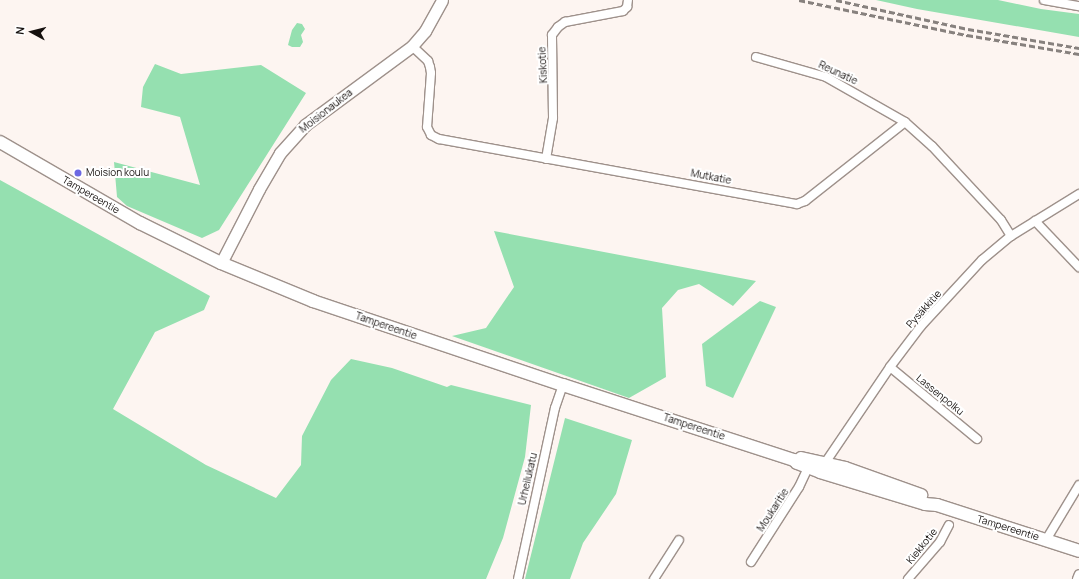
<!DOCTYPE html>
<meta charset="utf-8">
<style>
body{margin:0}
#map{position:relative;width:1079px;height:579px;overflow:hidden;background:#fdf5f1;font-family:Manrope,sans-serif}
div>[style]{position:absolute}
.green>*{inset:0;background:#95e0b0}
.roads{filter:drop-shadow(1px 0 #9e918b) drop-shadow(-1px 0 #9e918b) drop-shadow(0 1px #9e918b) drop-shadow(0 -1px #9e918b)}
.minor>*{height:8px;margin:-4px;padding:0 4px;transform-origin:4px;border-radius:4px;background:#fff}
.tertiary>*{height:11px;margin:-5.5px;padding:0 5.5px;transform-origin:5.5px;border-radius:5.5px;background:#fff}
.secondary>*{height:12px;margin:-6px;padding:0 6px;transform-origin:6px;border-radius:6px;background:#fff}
.rail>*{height:3px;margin-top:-1.5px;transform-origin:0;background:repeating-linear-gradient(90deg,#87817e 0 6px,transparent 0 9px)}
.dots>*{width:11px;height:11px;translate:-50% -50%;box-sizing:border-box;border:2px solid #fff;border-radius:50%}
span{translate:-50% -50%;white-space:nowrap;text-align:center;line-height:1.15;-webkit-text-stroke:4px #fff;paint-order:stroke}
.street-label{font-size:10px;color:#15100e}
.poi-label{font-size:10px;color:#15100e}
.left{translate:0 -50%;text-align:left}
.north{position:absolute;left:12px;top:12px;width:40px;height:40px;-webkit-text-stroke:3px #fff;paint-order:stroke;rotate:277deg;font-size:11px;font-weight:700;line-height:16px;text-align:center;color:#15100e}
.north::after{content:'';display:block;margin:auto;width:14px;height:18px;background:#15100e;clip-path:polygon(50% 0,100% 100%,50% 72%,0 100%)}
</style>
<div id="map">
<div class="green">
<i style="clip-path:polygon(876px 0,998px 0,1041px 9px,1079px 14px,1079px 37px,917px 9px)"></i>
<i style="clip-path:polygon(297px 23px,302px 24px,305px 29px,301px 35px,303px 42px,300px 47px,292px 47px,288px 45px,292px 30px)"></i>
<i style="clip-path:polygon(155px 64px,181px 74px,261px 65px,306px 93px,219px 230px,202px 238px,127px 206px,117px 197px,114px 162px,200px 185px,180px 117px,141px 107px,143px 87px)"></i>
<i style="clip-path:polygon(0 180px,210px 296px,204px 310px,155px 332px,113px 409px,206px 465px,276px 498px,301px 465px,302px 436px,331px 380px,351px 359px,392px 368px,447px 387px,451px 385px,531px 405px,525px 457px,503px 538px,486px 579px,0 579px)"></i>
<i style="clip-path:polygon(494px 231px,756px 281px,733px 306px,699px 284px,678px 290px,662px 308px,666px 377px,629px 398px,452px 336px,486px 328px,514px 287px)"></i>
<i style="clip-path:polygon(760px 301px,776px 307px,733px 398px,706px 386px,702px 344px)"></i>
<i style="clip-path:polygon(565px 418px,632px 440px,616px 494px,583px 543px,570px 579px,525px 579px)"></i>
</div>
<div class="roads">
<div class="minor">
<i style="left:1044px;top:0;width:36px;rotate:10deg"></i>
<i style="left:412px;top:46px;width:22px;rotate:43deg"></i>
<i style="left:428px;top:61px;width:6px;rotate:72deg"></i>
<i style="left:430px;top:67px;width:6px;rotate:81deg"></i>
<i style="left:431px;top:73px;width:54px;rotate:94.2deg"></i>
<i style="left:427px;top:127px;width:9px;rotate:63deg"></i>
<i style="left:431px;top:135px;width:9px;rotate:27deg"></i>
<i style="left:439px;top:139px;width:364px;rotate:10.3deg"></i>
<i style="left:797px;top:204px;width:9px;rotate:-21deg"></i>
<i style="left:805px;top:201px;width:127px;rotate:-38.3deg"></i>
<i style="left:905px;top:122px;width:36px;rotate:42deg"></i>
<i style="left:932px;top:146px;width:101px;rotate:47deg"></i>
<i style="left:1001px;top:220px;width:19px;rotate:58deg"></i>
<i style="left:756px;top:57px;width:73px;rotate:15.9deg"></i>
<i style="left:826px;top:77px;width:91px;rotate:29.7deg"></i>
<i style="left:546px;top:159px;width:42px;rotate:-80.3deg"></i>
<i style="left:553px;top:118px;width:83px;rotate:-90.7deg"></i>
<i style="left:552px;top:35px;width:10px;rotate:-53deg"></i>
<i style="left:558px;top:27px;width:9px;rotate:-36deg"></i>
<i style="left:565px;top:22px;width:59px;rotate:-10.7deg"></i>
<i style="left:623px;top:11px;width:6px;rotate:-45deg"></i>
<i style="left:627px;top:7px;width:7px;rotate:-82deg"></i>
<i style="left:1035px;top:221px;width:64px;rotate:46.3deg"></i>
<i style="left:890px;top:367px;width:113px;rotate:39.6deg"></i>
<i style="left:823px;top:466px;width:120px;rotate:-55.9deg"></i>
<i style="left:890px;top:367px;width:51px;rotate:-52.9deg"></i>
<i style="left:921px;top:326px;width:90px;rotate:-47.3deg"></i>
<i style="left:982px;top:260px;width:38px;rotate:-40deg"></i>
<i style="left:1011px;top:236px;width:80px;rotate:-31.7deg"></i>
<i style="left:1046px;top:540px;width:64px;rotate:-59deg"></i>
<i style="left:751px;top:562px;width:89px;rotate:-57.4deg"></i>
<i style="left:799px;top:487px;width:21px;rotate:-65deg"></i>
<i style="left:518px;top:579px;width:175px;rotate:-77.8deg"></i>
<i style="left:555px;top:408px;width:24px;rotate:-71deg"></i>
<i style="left:654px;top:579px;width:46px;rotate:-57.3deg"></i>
<i style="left:908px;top:579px;width:49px;rotate:-49.1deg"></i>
<i style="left:940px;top:542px;width:19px;rotate:-62deg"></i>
<i style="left:1077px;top:579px;width:5px;rotate:-68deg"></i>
</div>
<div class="tertiary">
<i style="left:221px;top:263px;width:83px;rotate:-62.8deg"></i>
<i style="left:259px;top:189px;width:42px;rotate:-59.7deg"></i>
<i style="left:280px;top:153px;width:38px;rotate:-48deg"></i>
<i style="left:305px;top:125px;width:133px;rotate:-36.4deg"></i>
<i style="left:412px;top:46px;width:20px;rotate:-49deg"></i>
<i style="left:425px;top:31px;width:35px;rotate:-61deg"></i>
</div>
<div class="secondary">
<i style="left:0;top:142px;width:162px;rotate:30.1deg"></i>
<i style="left:140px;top:223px;width:90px;rotate:26.3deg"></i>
<i style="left:221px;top:263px;width:100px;rotate:22.4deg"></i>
<i style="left:313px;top:301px;width:264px;rotate:18.6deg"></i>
<i style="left:563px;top:385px;width:243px;rotate:18deg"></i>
<i style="left:794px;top:460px;width:4px;rotate:45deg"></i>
<i style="left:797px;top:463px;width:25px;rotate:21deg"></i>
<i style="left:820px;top:472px;width:110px;rotate:16.9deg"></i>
<i style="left:925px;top:504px;width:12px;rotate:5deg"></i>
<i style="left:937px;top:505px;width:149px;rotate:17.9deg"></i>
<i style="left:801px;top:458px;width:45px;rotate:12.8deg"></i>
<i style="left:845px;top:468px;width:81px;rotate:19.6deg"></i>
</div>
</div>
<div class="rail">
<i style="left:799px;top:0;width:172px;rotate:11.8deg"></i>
<i style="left:967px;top:35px;width:114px;rotate:9.6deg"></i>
<i style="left:836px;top:0;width:135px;rotate:12.4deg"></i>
<i style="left:968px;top:29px;width:113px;rotate:9.7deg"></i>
</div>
<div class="dots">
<i style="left:78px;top:173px;background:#6c68e2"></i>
</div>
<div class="street-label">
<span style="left:543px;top:65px;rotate:-93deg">Kiskotie</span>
<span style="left:838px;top:73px;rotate:25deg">Reunatie</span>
<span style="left:326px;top:111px;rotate:-38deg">Moisionaukea</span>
<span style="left:711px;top:177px;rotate:11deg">Mutkatie</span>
<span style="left:91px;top:195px;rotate:30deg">Tampereentie</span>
<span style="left:924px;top:309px;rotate:-48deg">Pysäkkitie</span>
<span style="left:386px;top:326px;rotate:19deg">Tampereentie</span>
<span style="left:940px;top:395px;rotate:39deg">Lassenpolku</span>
<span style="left:694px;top:427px;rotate:18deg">Tampereentie</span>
<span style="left:528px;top:479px;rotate:-77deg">Urheilukatu</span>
<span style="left:773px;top:510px;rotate:-57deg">Moukaritie</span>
<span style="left:1008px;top:528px;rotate:17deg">Tampereentie</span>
<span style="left:922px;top:546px;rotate:-51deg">Kiekkotie</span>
</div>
<div class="poi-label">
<span class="left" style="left:86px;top:173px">Moision koulu</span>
</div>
<div class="north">N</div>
</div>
